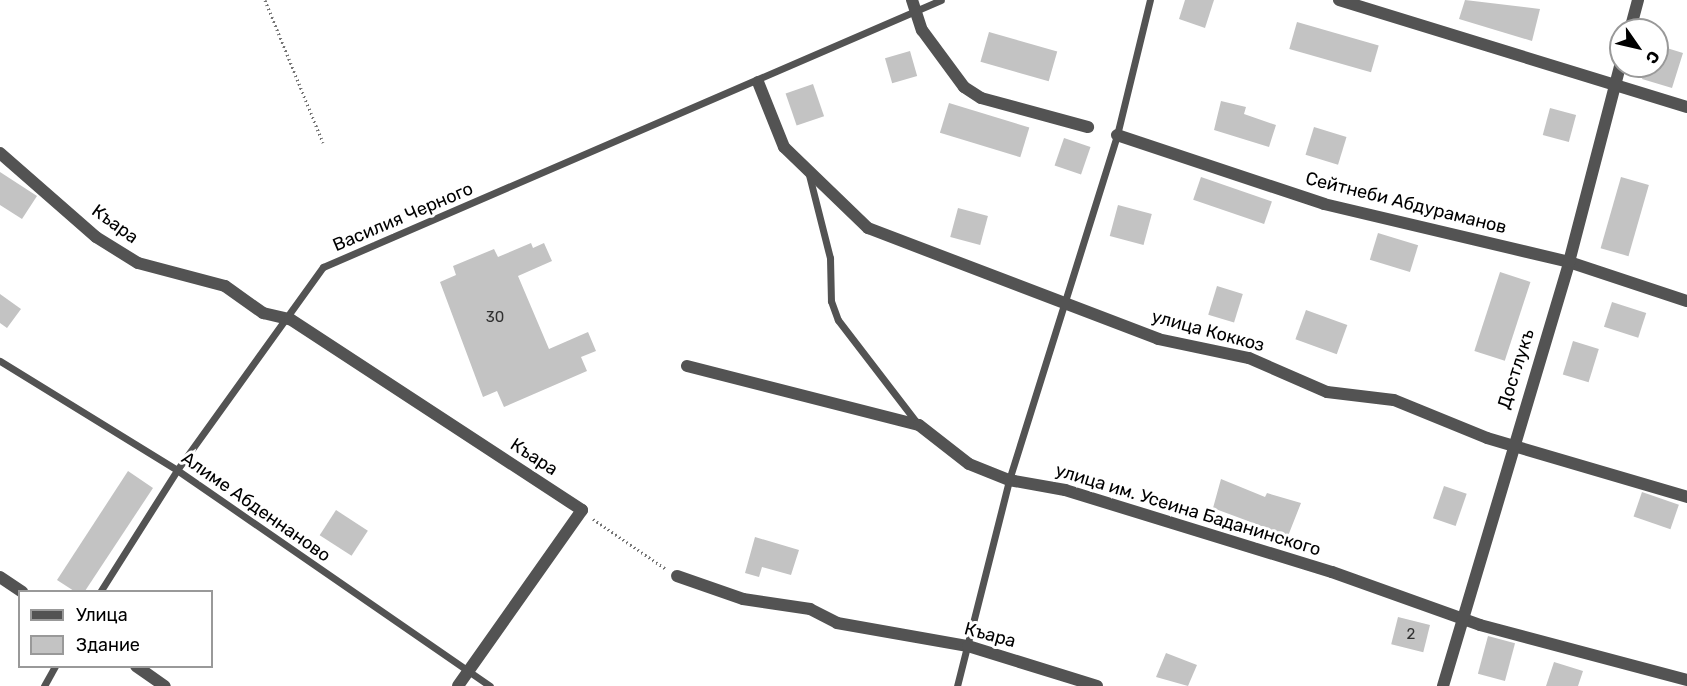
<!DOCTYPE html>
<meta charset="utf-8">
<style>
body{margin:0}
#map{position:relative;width:1687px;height:686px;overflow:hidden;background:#fff;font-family:Rubik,sans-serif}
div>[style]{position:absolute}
.building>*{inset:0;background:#c3c3c3;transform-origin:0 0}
.path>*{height:3px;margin-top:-1.5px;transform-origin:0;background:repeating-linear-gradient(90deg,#757575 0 1.5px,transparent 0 4.5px)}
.lane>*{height:7px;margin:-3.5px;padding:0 3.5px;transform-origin:3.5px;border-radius:3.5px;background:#535353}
.street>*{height:12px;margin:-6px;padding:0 6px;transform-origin:6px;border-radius:6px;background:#535353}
span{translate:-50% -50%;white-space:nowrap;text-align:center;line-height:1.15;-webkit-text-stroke:6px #fff;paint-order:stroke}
.number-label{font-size:15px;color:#313131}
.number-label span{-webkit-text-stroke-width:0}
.street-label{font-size:18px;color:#000}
.legend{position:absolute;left:18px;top:590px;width:195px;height:78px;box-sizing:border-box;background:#fff;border:2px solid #999;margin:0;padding:8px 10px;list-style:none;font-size:18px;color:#000}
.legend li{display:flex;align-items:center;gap:12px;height:30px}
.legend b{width:30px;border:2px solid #999}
.north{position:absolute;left:1609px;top:18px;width:60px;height:60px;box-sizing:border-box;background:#fff;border:2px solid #999;border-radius:50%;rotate:124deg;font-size:16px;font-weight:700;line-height:24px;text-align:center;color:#000}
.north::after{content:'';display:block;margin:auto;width:21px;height:27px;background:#000;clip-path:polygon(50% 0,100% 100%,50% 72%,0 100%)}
</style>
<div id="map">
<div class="building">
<i style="clip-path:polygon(1185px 0,1214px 0,1205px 28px,1179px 19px)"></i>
<i style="clip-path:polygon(1465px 0,1540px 9px,1532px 41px,1459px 19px)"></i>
<i style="left:1297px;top:22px;width:85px;height:28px;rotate:16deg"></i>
<i style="left:989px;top:32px;width:71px;height:31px;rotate:16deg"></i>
<i style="clip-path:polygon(1657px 45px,1683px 53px,1672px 88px,1642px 79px,1646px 66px,1657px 66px)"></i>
<i style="left:910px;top:51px;width:26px;height:26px;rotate:74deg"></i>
<i style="left:813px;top:84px;width:34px;height:29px;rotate:71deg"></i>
<i style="clip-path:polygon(1221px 101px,1246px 107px,1244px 114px,1276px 125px,1269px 147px,1214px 130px)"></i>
<i style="left:949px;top:103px;width:84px;height:31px;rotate:17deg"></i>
<i style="left:1550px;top:108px;width:27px;height:28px;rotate:15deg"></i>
<i style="left:1314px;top:127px;width:34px;height:29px;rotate:17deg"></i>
<i style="left:1064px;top:138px;width:28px;height:29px;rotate:19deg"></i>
<i style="clip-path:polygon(0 172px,37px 196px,22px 219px,0 205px)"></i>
<i style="left:1201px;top:177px;width:75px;height:24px;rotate:19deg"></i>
<i style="left:1621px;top:177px;width:29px;height:74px;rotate:16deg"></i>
<i style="left:1118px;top:205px;width:35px;height:32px;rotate:15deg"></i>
<i style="left:958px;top:208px;width:31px;height:30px;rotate:15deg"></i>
<i style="left:1378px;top:233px;width:42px;height:28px;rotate:17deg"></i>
<i style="clip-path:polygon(531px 243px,533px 248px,544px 243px,552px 261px,518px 276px,549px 349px,588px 332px,596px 351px,581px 357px,587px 371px,504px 407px,497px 391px,483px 397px,440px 282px,456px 275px,453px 266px,494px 249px,498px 257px)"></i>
<i style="left:1500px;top:272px;width:32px;height:83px;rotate:18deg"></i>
<i style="left:1217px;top:286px;width:27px;height:30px;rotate:17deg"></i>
<i style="clip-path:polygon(0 294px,21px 309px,7px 328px,0 323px)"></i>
<i style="left:1612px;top:302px;width:36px;height:26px;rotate:18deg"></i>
<i style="left:1306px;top:310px;width:44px;height:31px;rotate:20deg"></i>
<i style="left:1573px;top:341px;width:27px;height:35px;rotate:17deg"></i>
<i style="clip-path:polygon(128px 471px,153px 488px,85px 591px,74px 591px,57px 580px)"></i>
<i style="clip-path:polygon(1221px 479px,1265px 497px,1267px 493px,1301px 503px,1288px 536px,1213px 508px)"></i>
<i style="left:1444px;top:486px;width:24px;height:34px;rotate:19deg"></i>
<i style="left:1642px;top:492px;width:39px;height:26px;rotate:19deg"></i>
<i style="left:336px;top:510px;width:38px;height:30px;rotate:33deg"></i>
<i style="clip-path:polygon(755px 537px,799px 550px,791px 575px,762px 567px,759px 577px,745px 573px)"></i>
<i style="left:1398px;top:617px;width:33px;height:28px;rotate:14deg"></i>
<i style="left:1488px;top:636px;width:28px;height:39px;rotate:15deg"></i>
<i style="clip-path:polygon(1166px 653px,1197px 665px,1188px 686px,1156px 677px)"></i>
<i style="clip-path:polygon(1554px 662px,1583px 671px,1578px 686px,1546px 686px)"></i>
</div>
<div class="path">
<i style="left:265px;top:0;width:154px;rotate:67.9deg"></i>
<i style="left:593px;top:519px;width:88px;rotate:34.4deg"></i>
</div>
<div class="lane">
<i style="left:808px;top:171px;width:90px;rotate:75.8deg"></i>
<i style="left:830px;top:258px;width:43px;rotate:88.7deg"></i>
<i style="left:831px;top:301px;width:20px;rotate:70deg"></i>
<i style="left:838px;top:320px;width:130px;rotate:52.5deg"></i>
<i style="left:0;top:361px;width:208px;rotate:31.6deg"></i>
<i style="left:177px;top:470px;width:380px;rotate:34.6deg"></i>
<i style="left:100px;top:592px;width:144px;rotate:-57.7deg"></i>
<i style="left:177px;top:470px;width:250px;rotate:-54.3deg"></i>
<i style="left:323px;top:267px;width:673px;rotate:-23.37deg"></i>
<i style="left:44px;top:686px;width:23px;rotate:-61deg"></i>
<i style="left:957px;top:686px;width:212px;rotate:-75.8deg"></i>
<i style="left:1009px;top:480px;width:362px;rotate:-72.6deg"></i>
<i style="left:1117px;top:135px;width:139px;rotate:-76.3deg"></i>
</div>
<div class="street">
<i style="left:912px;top:0;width:32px;rotate:72deg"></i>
<i style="left:922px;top:30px;width:71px;rotate:53.6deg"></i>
<i style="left:964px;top:87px;width:20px;rotate:33deg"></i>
<i style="left:981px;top:98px;width:111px;rotate:15.2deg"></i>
<i style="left:1339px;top:0;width:364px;rotate:17.1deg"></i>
<i style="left:1630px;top:30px;width:31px;rotate:-75deg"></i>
<i style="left:758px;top:82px;width:70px;rotate:68.2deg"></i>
<i style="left:784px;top:147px;width:117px;rotate:44deg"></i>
<i style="left:868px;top:228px;width:311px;rotate:20.9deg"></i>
<i style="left:1158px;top:339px;width:93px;rotate:11.8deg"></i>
<i style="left:1249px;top:358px;width:85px;rotate:23.6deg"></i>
<i style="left:1327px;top:392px;width:67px;rotate:6.8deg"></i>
<i style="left:1394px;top:400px;width:100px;rotate:22.2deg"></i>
<i style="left:1487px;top:438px;width:209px;rotate:16.4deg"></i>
<i style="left:1117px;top:135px;width:218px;rotate:18.4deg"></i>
<i style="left:1324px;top:204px;width:252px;rotate:13.3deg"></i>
<i style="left:1569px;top:262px;width:124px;rotate:18.3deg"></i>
<i style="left:0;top:153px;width:128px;rotate:41.2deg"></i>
<i style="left:96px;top:237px;width:49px;rotate:31.8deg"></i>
<i style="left:138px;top:263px;width:90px;rotate:14.8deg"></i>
<i style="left:225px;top:286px;width:47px;rotate:35.4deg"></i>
<i style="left:263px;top:313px;width:28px;rotate:13deg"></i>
<i style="left:290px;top:319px;width:349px;rotate:33.2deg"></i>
<i style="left:582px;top:510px;width:215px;rotate:125.2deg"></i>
<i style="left:687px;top:366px;width:239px;rotate:14.3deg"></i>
<i style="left:919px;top:425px;width:63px;rotate:38deg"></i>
<i style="left:969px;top:464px;width:43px;rotate:21.8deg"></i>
<i style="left:1009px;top:480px;width:57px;rotate:10.1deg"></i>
<i style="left:1065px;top:490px;width:279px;rotate:17.1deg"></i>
<i style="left:1332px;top:572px;width:157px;rotate:19.7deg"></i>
<i style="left:1480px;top:625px;width:214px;rotate:14.9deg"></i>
<i style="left:677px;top:576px;width:70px;rotate:19.2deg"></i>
<i style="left:743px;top:599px;width:68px;rotate:8.5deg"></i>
<i style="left:810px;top:609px;width:30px;rotate:27deg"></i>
<i style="left:837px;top:623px;width:133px;rotate:10deg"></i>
<i style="left:968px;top:646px;width:135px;rotate:17.2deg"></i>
<i style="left:0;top:577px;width:27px;rotate:34deg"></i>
<i style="left:136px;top:666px;width:35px;rotate:35deg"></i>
<i style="left:1443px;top:686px;width:442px;rotate:-73.4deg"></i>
<i style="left:1569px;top:262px;width:207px;rotate:-75.4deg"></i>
</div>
<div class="number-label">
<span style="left:495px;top:318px">30</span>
<span style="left:1411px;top:635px">2</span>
</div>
<div class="street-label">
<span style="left:1406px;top:203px;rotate:14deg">Сейтнеби Абдураманов</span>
<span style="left:403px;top:217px;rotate:-23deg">Василия Черного</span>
<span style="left:115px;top:224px;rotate:36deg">Къара</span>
<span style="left:1208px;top:331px;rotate:15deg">улица Коккоз</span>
<span style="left:1516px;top:369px;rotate:-72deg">Достлукъ</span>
<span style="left:534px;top:457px;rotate:33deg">Къара</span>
<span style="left:256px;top:507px;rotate:35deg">Алиме Абденнаново</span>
<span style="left:1188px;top:510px;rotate:17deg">улица им. Усеина Баданинского</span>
<span style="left:990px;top:635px;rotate:15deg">Къара</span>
</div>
<ul class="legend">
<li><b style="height:8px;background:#535353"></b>Улица</li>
<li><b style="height:16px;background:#c3c3c3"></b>Здание</li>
</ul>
<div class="north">С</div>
</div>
